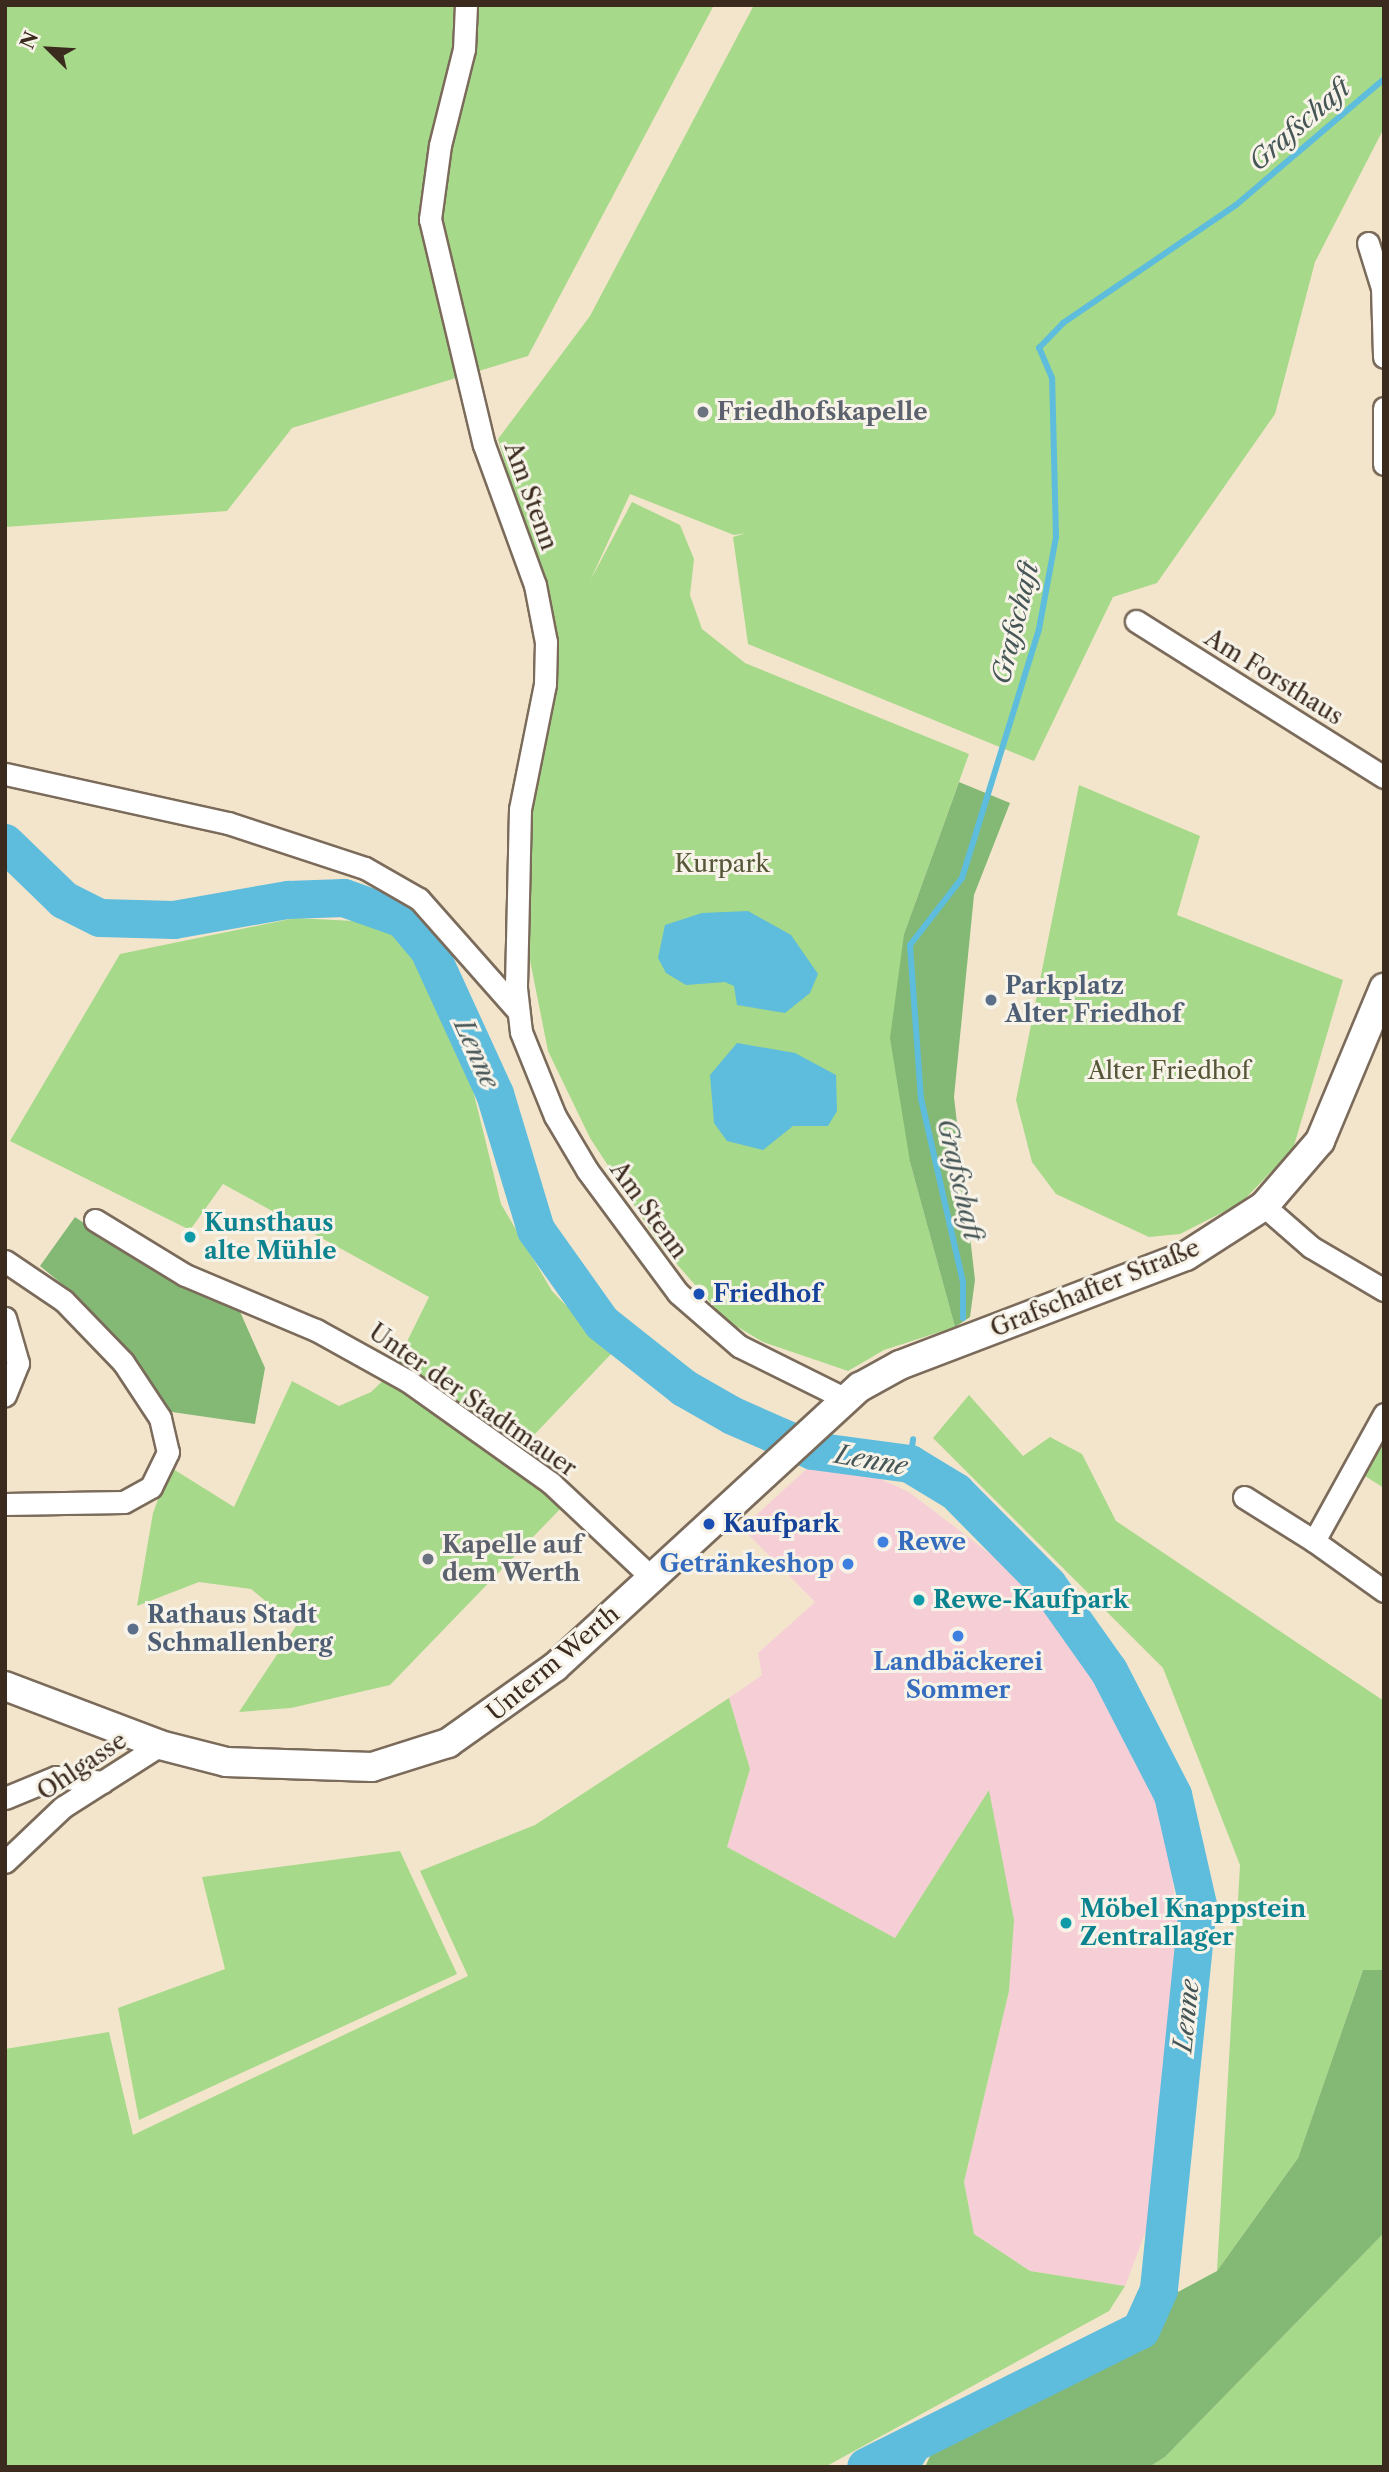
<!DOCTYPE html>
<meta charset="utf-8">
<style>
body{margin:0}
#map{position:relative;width:1389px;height:2472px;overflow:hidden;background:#f3e5cc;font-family:"Libre Caslon Text",serif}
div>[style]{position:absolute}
.built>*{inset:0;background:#f6cfd6}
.green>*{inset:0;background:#a6d989}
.forest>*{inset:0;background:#84b975}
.water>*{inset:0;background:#5ebcdd}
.stream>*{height:6px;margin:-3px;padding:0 3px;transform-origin:3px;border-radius:3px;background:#5ebcdd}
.canal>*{height:23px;margin:-11.5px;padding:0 11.5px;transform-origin:11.5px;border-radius:11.5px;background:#5ebcdd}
.river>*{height:38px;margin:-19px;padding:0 19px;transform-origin:19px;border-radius:19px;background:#5ebcdd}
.roads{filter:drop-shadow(2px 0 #7b6b5b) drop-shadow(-2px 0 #7b6b5b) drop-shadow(0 2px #7b6b5b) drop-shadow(0 -2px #7b6b5b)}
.minor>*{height:21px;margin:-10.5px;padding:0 10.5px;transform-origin:10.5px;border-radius:10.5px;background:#fff}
.tertiary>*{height:28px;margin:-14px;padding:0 14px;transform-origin:14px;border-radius:14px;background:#fff}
.dots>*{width:19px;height:19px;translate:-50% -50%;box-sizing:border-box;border:4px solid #f7f3e8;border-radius:50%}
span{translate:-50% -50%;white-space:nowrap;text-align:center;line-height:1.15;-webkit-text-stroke:6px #f7f3e8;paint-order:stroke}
.worship-label{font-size:24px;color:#5b616d;font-weight:700}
.left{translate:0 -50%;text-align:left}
.street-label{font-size:24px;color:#3b2a1e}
.park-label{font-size:24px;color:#565639}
.service-label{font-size:24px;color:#4e5e75;font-weight:700}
.culture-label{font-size:24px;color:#0d838f;font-weight:700}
.transit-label{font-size:24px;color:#164399;font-weight:700}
.shop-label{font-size:24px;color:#366cbe;font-weight:700}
.right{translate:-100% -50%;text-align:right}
.water-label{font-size:26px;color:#465657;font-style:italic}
.frame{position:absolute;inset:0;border:7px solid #3b2a1e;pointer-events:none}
.north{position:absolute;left:14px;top:14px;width:70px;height:70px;-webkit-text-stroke:5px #f7f3e8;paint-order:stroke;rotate:294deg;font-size:19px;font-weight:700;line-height:28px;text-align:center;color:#3b2a1e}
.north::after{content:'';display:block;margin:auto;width:24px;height:32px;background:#3b2a1e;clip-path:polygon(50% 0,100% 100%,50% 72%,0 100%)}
</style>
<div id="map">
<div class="built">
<i style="clip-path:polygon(824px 1453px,909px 1492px,1073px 1617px,1133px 1731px,1167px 1829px,1178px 1928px,1154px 2210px,1125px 2286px,1030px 2271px,974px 2234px,964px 2182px,1009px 1991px,989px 1791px,895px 1938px,727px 1847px,750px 1769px,729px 1698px,762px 1675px,758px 1653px,815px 1602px,742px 1528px)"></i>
</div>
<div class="green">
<i style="clip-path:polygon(5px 5px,714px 5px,528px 356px,292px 428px,227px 511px,5px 527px)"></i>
<i style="clip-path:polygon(754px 5px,1384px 5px,1384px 128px,1315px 262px,1275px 414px,1157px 583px,1113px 597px,1034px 761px,748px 644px,733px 537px,746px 533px,734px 535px,630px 494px,590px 581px,632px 502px,680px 525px,694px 559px,690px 595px,702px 629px,745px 663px,969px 754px,904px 934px,910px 1162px,955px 1327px,884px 1350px,848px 1371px,763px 1342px,726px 1320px,660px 1245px,590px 1138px,548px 1051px,526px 940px,528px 793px,545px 604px,498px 439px,590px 316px)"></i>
<i style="clip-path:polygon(1079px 785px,1200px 836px,1177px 915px,1343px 980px,1293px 1149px,1241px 1203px,1180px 1234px,1149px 1237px,1056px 1194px,1032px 1162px,1016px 1100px)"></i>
<i style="clip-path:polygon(295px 918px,373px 922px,390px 930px,454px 1013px,501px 1204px,552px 1291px,612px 1353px,515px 1455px,563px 1506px,390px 1685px,291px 1708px,239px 1712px,296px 1626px,251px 1589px,199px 1582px,137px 1606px,153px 1513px,170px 1467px,234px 1507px,292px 1381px,339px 1406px,371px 1392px,392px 1372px,429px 1297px,223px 1184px,190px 1230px,10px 1141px,120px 954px)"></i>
<i style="clip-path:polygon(969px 1395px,1023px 1456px,1050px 1437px,1082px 1454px,1116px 1521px,1384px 1701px,1384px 1970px,1363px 1970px,1298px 2158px,1217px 2271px,1240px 1865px,1163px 1668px,933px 1438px)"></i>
<i style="clip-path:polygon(1384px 1443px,1384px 1488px,1365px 1476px)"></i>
<i style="clip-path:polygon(729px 1698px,750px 1769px,727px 1847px,895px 1938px,989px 1790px,1014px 1920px,1009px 1991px,964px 2182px,974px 2234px,1030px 2271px,1125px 2286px,1109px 2311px,825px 2467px,5px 2467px,5px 2049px,109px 2032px,133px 2135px,468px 1976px,420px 1871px,535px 1825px)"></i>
<i style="clip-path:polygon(400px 1851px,457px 1974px,139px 2120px,118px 2008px,225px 1969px,202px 1877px)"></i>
<i style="clip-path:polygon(1384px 2233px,1384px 2467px,1149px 2467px,1165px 2457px)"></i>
</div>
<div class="forest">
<i style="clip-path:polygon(959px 782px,1010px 803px,974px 895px,954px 1097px,975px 1280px,970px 1317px,955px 1327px,910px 1162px,890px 1038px,904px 934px)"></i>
<i style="clip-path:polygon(75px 1217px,151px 1268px,237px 1305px,265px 1368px,255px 1424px,165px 1411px,145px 1373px,78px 1297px,40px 1266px)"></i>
<i style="clip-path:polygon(1363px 1970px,1384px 1970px,1384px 2233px,1165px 2457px,1149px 2467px,925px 2467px,949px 2415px,1217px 2271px,1298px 2158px)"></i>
</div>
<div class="water">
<i style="clip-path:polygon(748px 911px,791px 935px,818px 974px,810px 993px,785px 1013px,737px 1005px,734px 986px,725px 982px,686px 985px,666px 973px,658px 958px,665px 925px,702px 913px)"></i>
<i style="clip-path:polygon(737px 1043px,795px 1053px,836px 1075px,837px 1111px,828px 1126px,793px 1126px,763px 1150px,727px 1141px,714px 1123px,710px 1075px)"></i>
</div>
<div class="stream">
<i style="left:963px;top:1318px;width:36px;rotate:-90deg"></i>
<i style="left:963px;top:1282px;width:188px;rotate:-102.9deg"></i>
<i style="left:921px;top:1099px;width:154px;rotate:-94.1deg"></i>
<i style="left:910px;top:945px;width:85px;rotate:-52.2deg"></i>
<i style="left:962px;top:878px;width:261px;rotate:-72.8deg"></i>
<i style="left:1039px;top:629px;width:94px;rotate:-79.5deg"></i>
<i style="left:1056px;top:537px;width:159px;rotate:-91.4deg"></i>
<i style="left:1052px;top:378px;width:33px;rotate:-113deg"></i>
<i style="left:1039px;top:348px;width:35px;rotate:-46deg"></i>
<i style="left:1063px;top:323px;width:209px;rotate:-34.3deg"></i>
<i style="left:1236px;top:205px;width:194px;rotate:-40.4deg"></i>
<i style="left:910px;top:1464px;width:25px;rotate:-83deg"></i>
</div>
<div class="canal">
<i style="left:907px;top:2467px;width:31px;rotate:-59deg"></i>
</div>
<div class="river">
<i style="left:5px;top:843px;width:82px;rotate:44deg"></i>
<i style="left:64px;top:900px;width:40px;rotate:26.6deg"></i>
<i style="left:100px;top:918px;width:74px;rotate:1.5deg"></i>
<i style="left:174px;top:920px;width:116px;rotate:-10deg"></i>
<i style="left:288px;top:900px;width:56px;rotate:-2deg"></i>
<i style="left:344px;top:898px;width:63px;rotate:19.6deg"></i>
<i style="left:403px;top:919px;width:40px;rotate:50deg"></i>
<i style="left:429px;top:950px;width:158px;rotate:65.4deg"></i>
<i style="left:495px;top:1094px;width:142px;rotate:73.2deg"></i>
<i style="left:536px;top:1230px;width:114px;rotate:54.6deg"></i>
<i style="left:602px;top:1323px;width:105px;rotate:38.4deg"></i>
<i style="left:684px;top:1388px;width:56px;rotate:29.7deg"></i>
<i style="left:733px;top:1416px;width:87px;rotate:23.6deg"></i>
<i style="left:813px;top:1451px;width:98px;rotate:7.6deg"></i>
<i style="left:910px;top:1464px;width:54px;rotate:31.3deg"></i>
<i style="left:956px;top:1492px;width:131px;rotate:45.3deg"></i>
<i style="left:1048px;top:1585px;width:105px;rotate:54.7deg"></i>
<i style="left:1109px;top:1671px;width:140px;rotate:62.7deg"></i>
<i style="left:1173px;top:1795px;width:113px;rotate:77.2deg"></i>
<i style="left:1198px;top:1905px;width:387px;rotate:95.8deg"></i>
<i style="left:1159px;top:2290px;width:44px;rotate:114.2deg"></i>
<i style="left:1141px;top:2330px;width:307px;rotate:153.5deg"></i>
</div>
<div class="roads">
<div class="minor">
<i style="left:466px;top:5px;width:44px;rotate:92.6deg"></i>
<i style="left:464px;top:49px;width:99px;rotate:104deg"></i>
<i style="left:440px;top:145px;width:75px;rotate:97.7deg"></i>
<i style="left:430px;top:219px;width:232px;rotate:76.6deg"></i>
<i style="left:484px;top:445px;width:149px;rotate:70deg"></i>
<i style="left:535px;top:585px;width:58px;rotate:79.1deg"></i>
<i style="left:546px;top:642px;width:42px;rotate:91.4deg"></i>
<i style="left:545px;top:684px;width:127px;rotate:101.3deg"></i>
<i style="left:520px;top:809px;width:179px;rotate:91.3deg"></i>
<i style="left:516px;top:988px;width:44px;rotate:83.5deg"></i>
<i style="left:521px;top:1032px;width:91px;rotate:68deg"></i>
<i style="left:555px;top:1116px;width:63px;rotate:59.3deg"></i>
<i style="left:587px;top:1170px;width:153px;rotate:53.5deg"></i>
<i style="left:678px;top:1293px;width:81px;rotate:41deg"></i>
<i style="left:739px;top:1346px;width:119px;rotate:26.4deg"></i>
<i style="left:1368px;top:243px;width:47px;rotate:72.7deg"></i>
<i style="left:1382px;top:288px;width:69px;rotate:88.3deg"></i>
<i style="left:1384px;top:408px;width:56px;rotate:90deg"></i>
<i style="left:1136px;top:621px;width:293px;rotate:32.2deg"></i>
<i style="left:5px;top:774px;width:228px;rotate:12.4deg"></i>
<i style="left:228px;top:823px;width:144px;rotate:18.2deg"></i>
<i style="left:365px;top:868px;width:62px;rotate:29.9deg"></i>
<i style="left:419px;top:899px;width:149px;rotate:48.5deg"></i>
<i style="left:1264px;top:1206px;width:62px;rotate:41.1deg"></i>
<i style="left:1311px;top:1247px;width:85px;rotate:30.5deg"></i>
<i style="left:95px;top:1220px;width:105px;rotate:31.4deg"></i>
<i style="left:185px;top:1275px;width:142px;rotate:22.8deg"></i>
<i style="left:316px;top:1330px;width:105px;rotate:29deg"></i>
<i style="left:408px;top:1381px;width:176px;rotate:35.5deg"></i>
<i style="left:551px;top:1483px;width:139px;rotate:43.2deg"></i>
<i style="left:5px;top:1261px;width:71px;rotate:34.1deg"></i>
<i style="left:64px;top:1301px;width:85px;rotate:46deg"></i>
<i style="left:123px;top:1362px;width:67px;rotate:56.5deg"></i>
<i style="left:160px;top:1418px;width:35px;rotate:77deg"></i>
<i style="left:168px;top:1452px;width:39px;rotate:116deg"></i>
<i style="left:151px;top:1487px;width:31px;rotate:151deg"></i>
<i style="left:124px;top:1502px;width:119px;rotate:179deg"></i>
<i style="left:5px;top:1318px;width:47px;rotate:73.9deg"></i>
<i style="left:18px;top:1363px;width:35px;rotate:112deg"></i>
<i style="left:1244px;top:1497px;width:83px;rotate:32.2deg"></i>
<i style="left:1314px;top:1541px;width:145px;rotate:-61.1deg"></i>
<i style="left:1314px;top:1541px;width:86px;rotate:35.5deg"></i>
<i style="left:5px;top:1798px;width:55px;rotate:-22.4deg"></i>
<i style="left:56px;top:1777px;width:47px;rotate:6.1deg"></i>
<i style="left:5px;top:1862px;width:80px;rotate:-43.5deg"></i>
<i style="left:63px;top:1807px;width:115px;rotate:-32.6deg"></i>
</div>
<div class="tertiary">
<i style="left:5px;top:1686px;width:166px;rotate:20.8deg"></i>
<i style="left:160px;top:1745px;width:68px;rotate:14.4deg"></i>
<i style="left:226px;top:1762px;width:146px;rotate:2deg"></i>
<i style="left:372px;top:1767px;width:80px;rotate:-17.5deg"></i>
<i style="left:448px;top:1743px;width:131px;rotate:-35.4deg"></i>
<i style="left:555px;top:1667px;width:414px;rotate:-42.6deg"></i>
<i style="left:860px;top:1387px;width:46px;rotate:-28.8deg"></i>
<i style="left:900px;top:1365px;width:306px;rotate:-20.9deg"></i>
<i style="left:1186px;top:1256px;width:93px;rotate:-32.7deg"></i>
<i style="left:1264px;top:1206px;width:86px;rotate:-49.3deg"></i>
<i style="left:1320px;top:1141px;width:166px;rotate:-67.3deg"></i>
</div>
</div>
<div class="dots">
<i style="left:703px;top:412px;background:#6b7280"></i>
<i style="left:991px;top:1000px;background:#5c6f8a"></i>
<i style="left:190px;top:1237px;background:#0f9aa8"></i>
<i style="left:699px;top:1294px;background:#1a4fb4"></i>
<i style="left:709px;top:1524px;background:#1a4fb4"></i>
<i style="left:883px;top:1542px;background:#3f7fe0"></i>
<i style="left:428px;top:1559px;background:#6b7280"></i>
<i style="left:848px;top:1564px;background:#3f7fe0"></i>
<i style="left:919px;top:1600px;background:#0f9aa8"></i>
<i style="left:133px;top:1629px;background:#5c6f8a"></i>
<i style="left:958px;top:1636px;background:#3f7fe0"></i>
<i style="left:1066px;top:1923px;background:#0f9aa8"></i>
</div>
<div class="worship-label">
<span class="left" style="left:717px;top:412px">Friedhofskapelle</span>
<span class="left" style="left:442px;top:1559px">Kapelle auf<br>dem Werth</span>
</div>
<div class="street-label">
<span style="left:531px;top:496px;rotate:70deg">Am Stenn</span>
<span style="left:1274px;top:677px;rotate:32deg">Am Forsthaus</span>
<span style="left:649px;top:1210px;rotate:54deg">Am Stenn</span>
<span style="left:1095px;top:1288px;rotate:-22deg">Grafschafter Straße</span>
<span style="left:473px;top:1400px;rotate:35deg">Unter der Stadtmauer</span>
<span style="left:553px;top:1663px;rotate:-40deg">Unterm Werth</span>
<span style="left:82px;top:1766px;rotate:-34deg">Ohlgasse</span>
</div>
<div class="park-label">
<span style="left:722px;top:864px">Kurpark</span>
<span style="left:1169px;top:1071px">Alter Friedhof</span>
</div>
<div class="service-label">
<span class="left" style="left:1005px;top:1000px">Parkplatz<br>Alter Friedhof</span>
<span class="left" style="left:147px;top:1629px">Rathaus Stadt<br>Schmallenberg</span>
</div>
<div class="culture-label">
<span class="left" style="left:204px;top:1237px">Kunsthaus<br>alte Mühle</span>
<span class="left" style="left:933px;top:1600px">Rewe-Kaufpark</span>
<span class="left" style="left:1080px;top:1923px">Möbel Knappstein<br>Zentrallager</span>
</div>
<div class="transit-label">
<span class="left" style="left:713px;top:1294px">Friedhof</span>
<span class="left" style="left:723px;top:1524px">Kaufpark</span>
</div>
<div class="shop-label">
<span class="left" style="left:897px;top:1542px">Rewe</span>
<span class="right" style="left:834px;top:1564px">Getränkeshop</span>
<span style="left:958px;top:1676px">Landbäckerei<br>Sommer</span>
</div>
<div class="water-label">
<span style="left:1300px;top:125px;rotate:-41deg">Grafschaft</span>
<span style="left:1016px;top:623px;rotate:-76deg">Grafschaft</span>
<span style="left:476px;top:1054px;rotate:66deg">Lenne</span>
<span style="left:959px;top:1180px;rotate:77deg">Grafschaft</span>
<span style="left:871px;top:1461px;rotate:10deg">Lenne</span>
<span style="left:1187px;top:2016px;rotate:-84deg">Lenne</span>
</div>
<div class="frame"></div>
<div class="north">N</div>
</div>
